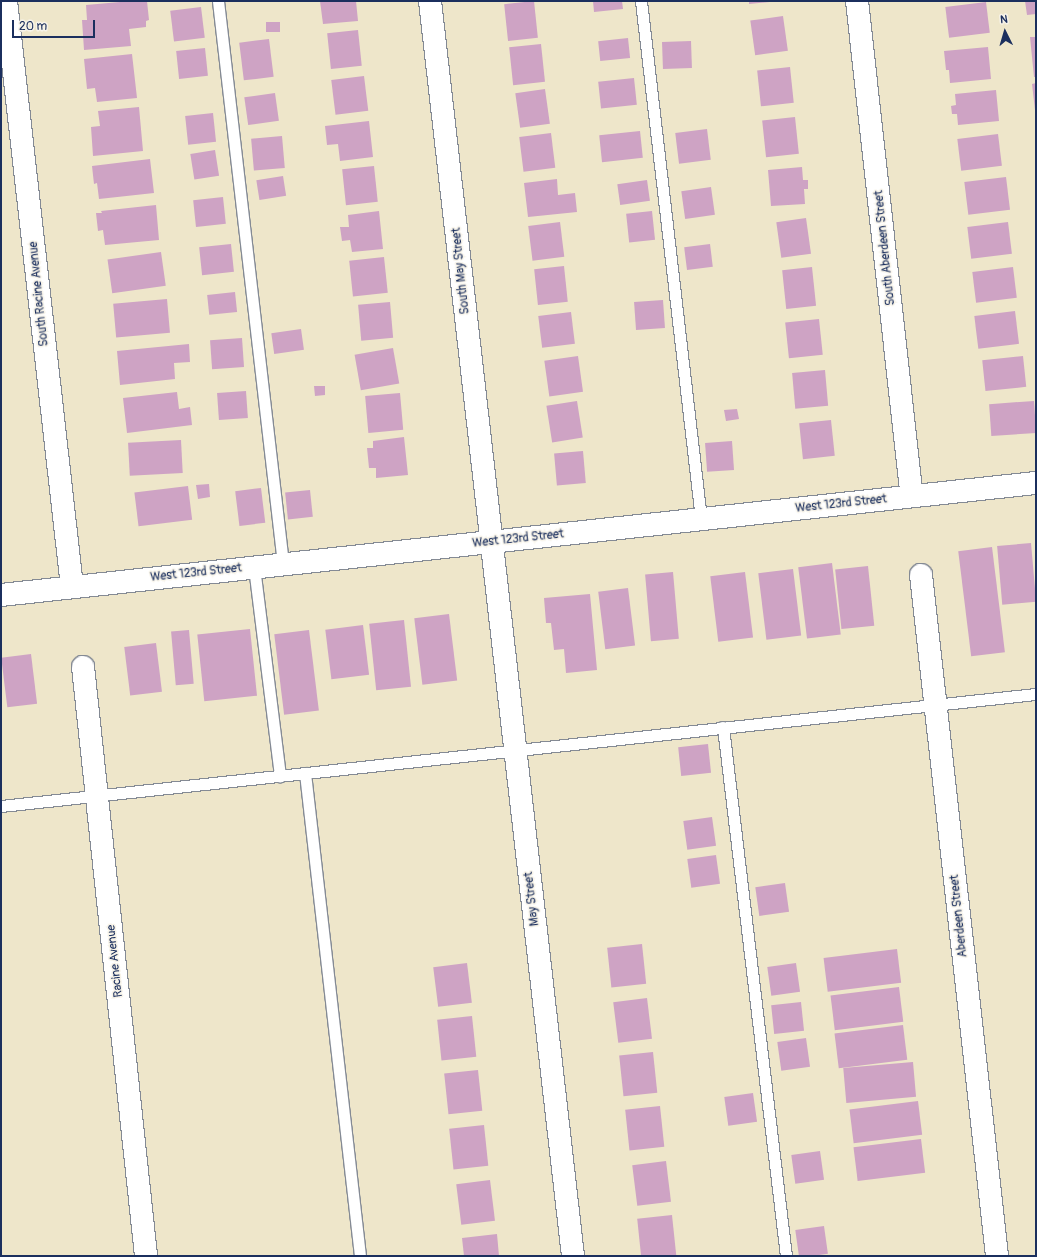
<!DOCTYPE html>
<style>
body{margin:0}
#map{position:relative;width:1037px;height:1257px;overflow:hidden;background:#eee6ca;font-family:Pangolin,sans-serif}
div>[style]{position:absolute}
.building>*{inset:0;background:#cea3c4;transform-origin:0 0}
.roads{filter:drop-shadow(1px 0 #848a94) drop-shadow(-1px 0 #848a94) drop-shadow(0 1px #848a94) drop-shadow(0 -1px #848a94)}
.service>*{height:11px;margin:-5.5px;padding:0 5.5px;transform-origin:5.5px;border-radius:5.5px;background:#fff}
.minor>*{height:22px;margin:-11px;padding:0 11px;transform-origin:11px;border-radius:11px;background:#fff}
span{translate:-50% -50%;white-space:nowrap;text-align:center;line-height:1.15;-webkit-text-stroke:3px #f7f3e8;paint-order:stroke}
.street-label{font-size:12px;color:#1b2f5e}
.frame{position:absolute;inset:0;border:2px solid #1b2f5e;pointer-events:none}
.north{position:absolute;left:985px;top:12px;width:40px;height:40px;-webkit-text-stroke:3px #f7f3e8;paint-order:stroke;rotate:355deg;font-size:11px;font-weight:700;line-height:16px;text-align:center;color:#1b2f5e}
.north::after{content:'';display:block;margin:auto;width:14px;height:18px;background:#1b2f5e;clip-path:polygon(50% 0,100% 100%,50% 72%,0 100%)}
.scale{position:absolute;left:12px;top:20px;width:83px;height:18px;box-sizing:border-box;border:2px solid #1b2f5e;border-top:0;padding-left:5px;font-size:12px;line-height:14px;white-space:nowrap;color:#1b2f5e;-webkit-text-stroke:3px #f7f3e8;paint-order:stroke}
</style>
<div id="map">
<div class="building">
<i style="clip-path:polygon(131px 1px,147px 1px,149px 20px,146px 21px,146px 27px,129px 29px,131px 46px,84px 50px,82px 20px,87px 20px,86px 5px)"></i>
<i style="clip-path:polygon(320px 1px,356px 1px,358px 21px,323px 24px)"></i>
<i style="left:534px;top:1px;width:37px;height:30px;rotate:84deg"></i>
<i style="clip-path:polygon(593px 1px,622px 1px,623px 9px,594px 12px)"></i>
<i style="clip-path:polygon(749px 1px,770px 1px,770px 2px,749px 4px)"></i>
<i style="clip-path:polygon(1025px 1px,1036px 1px,1036px 14px,1027px 15px)"></i>
<i style="left:986px;top:2px;width:31px;height:41px;rotate:83deg"></i>
<i style="left:201px;top:7px;width:31px;height:31px;rotate:83deg"></i>
<i style="left:783px;top:16px;width:35px;height:33px;rotate:82deg"></i>
<i style="left:280px;top:22px;width:10px;height:14px;rotate:90deg"></i>
<i style="left:358px;top:30px;width:36px;height:31px;rotate:84deg"></i>
<i style="clip-path:polygon(1030px 37px,1036px 37px,1036px 77px,1034px 77px)"></i>
<i style="left:628px;top:38px;width:20px;height:30px;rotate:84deg"></i>
<i style="left:269px;top:39px;width:38px;height:30px;rotate:83deg"></i>
<i style="left:691px;top:41px;width:27px;height:29px;rotate:88deg"></i>
<i style="left:541px;top:44px;width:38px;height:32px;rotate:84deg"></i>
<i style="clip-path:polygon(988px 47px,991px 79px,950px 83px,949px 70px,946px 70px,944px 51px)"></i>
<i style="left:205px;top:48px;width:28px;height:29px;rotate:84deg"></i>
<i style="clip-path:polygon(132px 54px,137px 98px,97px 102px,95px 88px,87px 89px,84px 59px)"></i>
<i style="left:790px;top:67px;width:36px;height:33px;rotate:84deg"></i>
<i style="left:364px;top:76px;width:35px;height:33px;rotate:83deg"></i>
<i style="left:634px;top:78px;width:27px;height:36px;rotate:84deg"></i>
<i style="clip-path:polygon(1036px 83px,1036px 110px,1035px 110px,1032px 84px)"></i>
<i style="left:545px;top:89px;width:35px;height:30px;rotate:82deg"></i>
<i style="clip-path:polygon(996px 90px,999px 121px,958px 125px,957px 114px,952px 114px,951px 106px,956px 105px,955px 94px)"></i>
<i style="left:275px;top:93px;width:28px;height:31px;rotate:82deg"></i>
<i style="clip-path:polygon(139px 107px,143px 151px,93px 156px,91px 127px,100px 126px,98px 111px)"></i>
<i style="left:213px;top:113px;width:29px;height:28px;rotate:84deg"></i>
<i style="left:795px;top:117px;width:37px;height:33px;rotate:84deg"></i>
<i style="clip-path:polygon(369px 121px,373px 157px,340px 161px,338px 144px,327px 145px,325px 126px)"></i>
<i style="left:707px;top:129px;width:31px;height:32px;rotate:83deg"></i>
<i style="left:640px;top:131px;width:27px;height:41px;rotate:84deg"></i>
<i style="left:551px;top:133px;width:35px;height:32px;rotate:83deg"></i>
<i style="left:998px;top:134px;width:32px;height:41px;rotate:83deg"></i>
<i style="left:282px;top:136px;width:32px;height:31px;rotate:85deg"></i>
<i style="left:215px;top:150px;width:26px;height:25px;rotate:81deg"></i>
<i style="clip-path:polygon(150px 159px,154px 193px,99px 199px,97px 183px,94px 184px,92px 166px)"></i>
<i style="left:374px;top:166px;width:36px;height:32px;rotate:84deg"></i>
<i style="clip-path:polygon(802px 167px,803px 180px,808px 180px,808px 189px,804px 189px,805px 204px,771px 206px,768px 170px)"></i>
<i style="left:283px;top:176px;width:20px;height:27px;rotate:81deg"></i>
<i style="left:1006px;top:177px;width:33px;height:42px;rotate:83deg"></i>
<i style="clip-path:polygon(557px 179px,558px 195px,575px 193px,577px 212px,528px 217px,524px 183px)"></i>
<i style="left:647px;top:180px;width:21px;height:30px;rotate:82deg"></i>
<i style="left:711px;top:187px;width:28px;height:30px;rotate:82deg"></i>
<i style="left:223px;top:197px;width:27px;height:30px;rotate:84deg"></i>
<i style="clip-path:polygon(156px 205px,159px 240px,105px 245px,103px 230px,98px 231px,96px 213px,102px 213px,101px 211px)"></i>
<i style="clip-path:polygon(379px 211px,383px 249px,352px 252px,350px 240px,342px 241px,340px 227px,349px 227px,348px 215px)"></i>
<i style="left:652px;top:211px;width:29px;height:26px;rotate:84deg"></i>
<i style="left:806px;top:218px;width:36px;height:30px;rotate:82deg"></i>
<i style="left:560px;top:222px;width:35px;height:32px;rotate:83deg"></i>
<i style="left:1008px;top:222px;width:32px;height:41px;rotate:83deg"></i>
<i style="left:231px;top:244px;width:28px;height:32px;rotate:84deg"></i>
<i style="left:710px;top:244px;width:23px;height:26px;rotate:83deg"></i>
<i style="left:161px;top:252px;width:34px;height:54px;rotate:82deg"></i>
<i style="left:384px;top:257px;width:36px;height:35px;rotate:84deg"></i>
<i style="left:564px;top:266px;width:36px;height:30px;rotate:84deg"></i>
<i style="left:812px;top:267px;width:39px;height:30px;rotate:84deg"></i>
<i style="left:1013px;top:267px;width:31px;height:41px;rotate:83deg"></i>
<i style="left:235px;top:292px;width:20px;height:28px;rotate:84deg"></i>
<i style="left:167px;top:299px;width:34px;height:54px;rotate:85deg"></i>
<i style="left:663px;top:300px;width:28px;height:29px;rotate:86deg"></i>
<i style="left:390px;top:302px;width:36px;height:32px;rotate:85deg"></i>
<i style="left:1015px;top:311px;width:33px;height:41px;rotate:83deg"></i>
<i style="left:571px;top:312px;width:32px;height:33px;rotate:83deg"></i>
<i style="left:819px;top:319px;width:36px;height:34px;rotate:84deg"></i>
<i style="left:301px;top:329px;width:21px;height:30px;rotate:82deg"></i>
<i style="left:242px;top:338px;width:29px;height:32px;rotate:86deg"></i>
<i style="clip-path:polygon(189px 344px,190px 362px,174px 363px,175px 379px,120px 385px,117px 351px)"></i>
<i style="left:393px;top:348px;width:36px;height:39px;rotate:80deg"></i>
<i style="left:578px;top:356px;width:36px;height:34px;rotate:82deg"></i>
<i style="left:1023px;top:356px;width:31px;height:41px;rotate:84deg"></i>
<i style="left:825px;top:370px;width:36px;height:33px;rotate:85deg"></i>
<i style="clip-path:polygon(314px 386px,325px 386px,325px 395px,315px 396px)"></i>
<i style="left:246px;top:391px;width:27px;height:29px;rotate:86deg"></i>
<i style="clip-path:polygon(177px 392px,179px 409px,190px 407px,192px 425px,127px 433px,123px 398px)"></i>
<i style="left:400px;top:393px;width:37px;height:35px;rotate:85deg"></i>
<i style="left:577px;top:401px;width:37px;height:31px;rotate:81deg"></i>
<i style="left:1034px;top:401px;width:32px;height:45px;rotate:86deg"></i>
<i style="clip-path:polygon(737px 409px,739px 419px,726px 421px,724px 410px)"></i>
<i style="left:831px;top:420px;width:36px;height:32px;rotate:84deg"></i>
<i style="clip-path:polygon(404px 437px,408px 475px,376px 478px,376px 468px,369px 468px,367px 448px,373px 448px,373px 441px)"></i>
<i style="left:181px;top:440px;width:33px;height:53px;rotate:87deg"></i>
<i style="left:732px;top:441px;width:29px;height:27px;rotate:86deg"></i>
<i style="left:583px;top:451px;width:32px;height:29px;rotate:85deg"></i>
<i style="clip-path:polygon(209px 484px,210px 497px,198px 499px,196px 485px)"></i>
<i style="left:188px;top:486px;width:34px;height:54px;rotate:83deg"></i>
<i style="left:261px;top:488px;width:35px;height:26px;rotate:83deg"></i>
<i style="left:310px;top:490px;width:27px;height:25px;rotate:84deg"></i>
<i style="left:1031px;top:543px;width:59px;height:34px;rotate:85deg"></i>
<i style="left:992px;top:547px;width:106px;height:34px;rotate:83deg"></i>
<i style="left:832px;top:563px;width:72px;height:34px;rotate:83deg"></i>
<i style="left:868px;top:566px;width:60px;height:33px;rotate:84deg"></i>
<i style="left:793px;top:569px;width:67px;height:35px;rotate:83deg"></i>
<i style="left:673px;top:572px;width:67px;height:28px;rotate:85deg"></i>
<i style="left:745px;top:572px;width:66px;height:35px;rotate:83deg"></i>
<i style="left:628px;top:588px;width:58px;height:30px;rotate:83deg"></i>
<i style="clip-path:polygon(590px 594px,597px 670px,566px 673px,564px 649px,554px 650px,551px 623px,546px 623px,544px 598px)"></i>
<i style="left:449px;top:614px;width:67px;height:35px;rotate:83deg"></i>
<i style="left:404px;top:620px;width:67px;height:35px;rotate:84deg"></i>
<i style="left:363px;top:625px;width:50px;height:38px;rotate:83deg"></i>
<i style="left:250px;top:629px;width:67px;height:53px;rotate:84deg"></i>
<i style="left:189px;top:630px;width:54px;height:18px;rotate:85deg"></i>
<i style="left:309px;top:630px;width:81px;height:35px;rotate:83deg"></i>
<i style="left:156px;top:643px;width:49px;height:32px;rotate:83deg"></i>
<i style="left:31px;top:654px;width:50px;height:30px;rotate:83deg"></i>
<i style="left:708px;top:744px;width:29px;height:30px;rotate:84deg"></i>
<i style="left:712px;top:817px;width:29px;height:29px;rotate:82deg"></i>
<i style="left:716px;top:855px;width:29px;height:29px;rotate:82deg"></i>
<i style="left:785px;top:883px;width:29px;height:30px;rotate:82deg"></i>
<i style="left:642px;top:944px;width:40px;height:35px;rotate:84deg"></i>
<i style="left:897px;top:949px;width:34px;height:74px;rotate:83deg"></i>
<i style="left:467px;top:963px;width:40px;height:34px;rotate:83deg"></i>
<i style="left:796px;top:963px;width:29px;height:29px;rotate:82deg"></i>
<i style="left:899px;top:987px;width:35px;height:69px;rotate:83deg"></i>
<i style="left:647px;top:998px;width:41px;height:34px;rotate:83deg"></i>
<i style="left:801px;top:1002px;width:29px;height:30px;rotate:84deg"></i>
<i style="left:472px;top:1016px;width:41px;height:35px;rotate:84deg"></i>
<i style="left:903px;top:1025px;width:35px;height:69px;rotate:83deg"></i>
<i style="left:806px;top:1038px;width:29px;height:29px;rotate:82deg"></i>
<i style="left:653px;top:1052px;width:41px;height:34px;rotate:84deg"></i>
<i style="left:913px;top:1062px;width:35px;height:70px;rotate:85deg"></i>
<i style="left:478px;top:1070px;width:41px;height:34px;rotate:84deg"></i>
<i style="left:753px;top:1093px;width:29px;height:29px;rotate:82deg"></i>
<i style="left:918px;top:1101px;width:34px;height:69px;rotate:83deg"></i>
<i style="left:660px;top:1106px;width:41px;height:35px;rotate:84deg"></i>
<i style="left:484px;top:1125px;width:41px;height:35px;rotate:84deg"></i>
<i style="left:921px;top:1139px;width:34px;height:68px;rotate:83deg"></i>
<i style="left:820px;top:1151px;width:29px;height:29px;rotate:82deg"></i>
<i style="left:666px;top:1161px;width:41px;height:34px;rotate:83deg"></i>
<i style="left:490px;top:1180px;width:41px;height:34px;rotate:83deg"></i>
<i style="left:672px;top:1215px;width:41px;height:35px;rotate:84deg"></i>
<i style="left:824px;top:1226px;width:28px;height:29px;rotate:82deg"></i>
<i style="clip-path:polygon(497px 1234px,499px 1256px,464px 1256px,462px 1238px)"></i>
</div>
<div class="roads">
<div class="service">
<i style="left:218px;top:1px;width:567px;rotate:83.41deg"></i>
<i style="left:641px;top:1px;width:521px;rotate:83.39deg"></i>
<i style="left:254px;top:567px;width:211px;rotate:82.9deg"></i>
<i style="left:723px;top:727px;width:533px;rotate:83.21deg"></i>
<i style="left:305px;top:773px;width:486px;rotate:83.5deg"></i>
<i style="left:1px;top:806px;width:1041px;rotate:-6.18deg"></i>
</div>
<div class="minor">
<i style="left:6px;top:1px;width:590px;rotate:83.57deg"></i>
<i style="left:430px;top:1px;width:1263px;rotate:83.5deg"></i>
<i style="left:857px;top:1px;width:498px;rotate:83.7deg"></i>
<i style="left:921px;top:575px;width:685px;rotate:83.63deg"></i>
<i style="left:1px;top:595px;width:1041px;rotate:-6.18deg"></i>
<i style="left:83px;top:667px;width:592px;rotate:83.89deg"></i>
</div>
</div>
<div class="street-label">
<span style="left:885px;top:248px;rotate:-96deg">South Aberdeen Street</span>
<span style="left:461px;top:271px;rotate:-96deg">South May Street</span>
<span style="left:39px;top:294px;rotate:-96deg">South Racine Avenue</span>
<span style="left:841px;top:504px;rotate:-6deg">West 123rd Street</span>
<span style="left:518px;top:539px;rotate:-6deg">West 123rd Street</span>
<span style="left:196px;top:573px;rotate:-6deg">West 123rd Street</span>
<span style="left:532px;top:899px;rotate:-97deg">May Street</span>
<span style="left:959px;top:916px;rotate:-96deg">Aberdeen Street</span>
<span style="left:115px;top:961px;rotate:-96deg">Racine Avenue</span>
</div>
<div class="frame"></div>
<div class="north">N</div>
<div class="scale">20 m</div>
</div>
